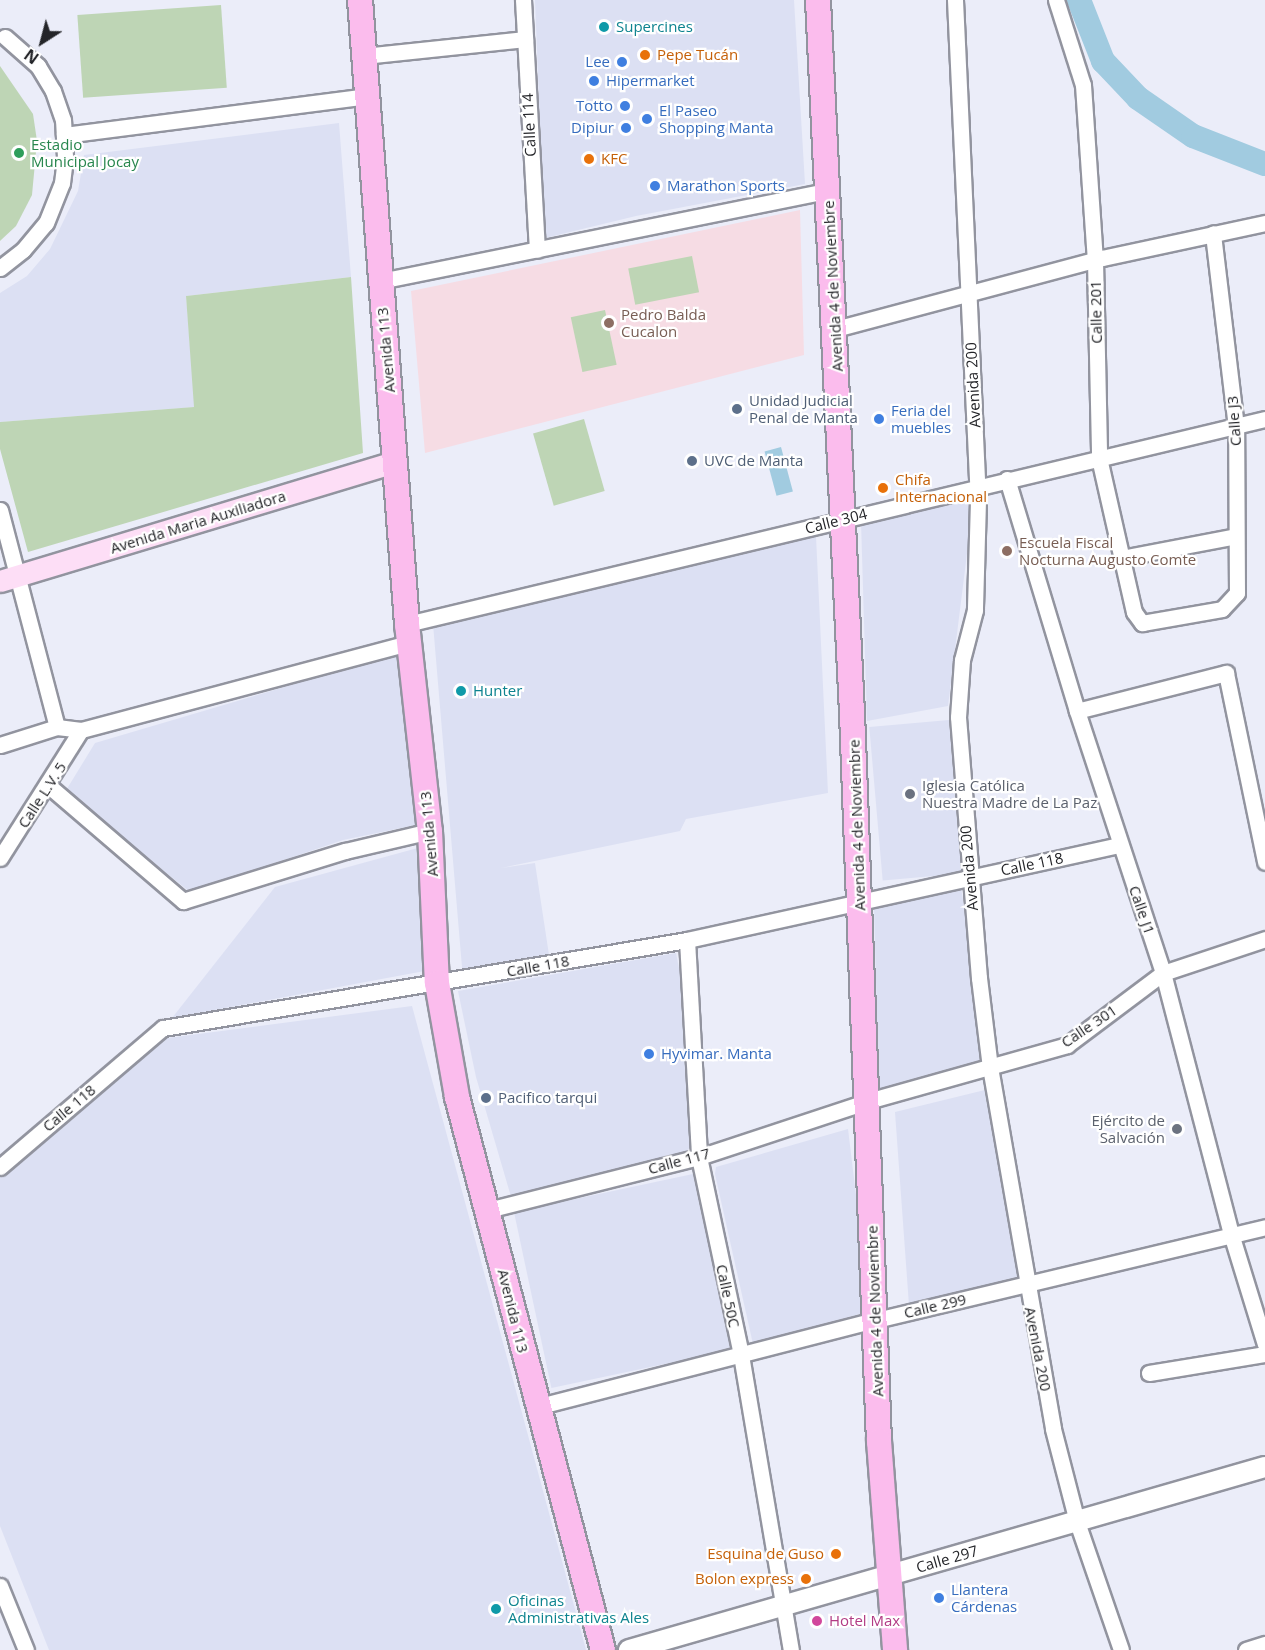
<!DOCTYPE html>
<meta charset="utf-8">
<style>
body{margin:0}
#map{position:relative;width:1265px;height:1650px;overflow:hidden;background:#ebedf9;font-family:"Open Sans",sans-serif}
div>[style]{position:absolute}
.built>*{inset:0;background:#dce0f3;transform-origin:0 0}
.education>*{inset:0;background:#f6dce4}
.green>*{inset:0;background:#bed5b5;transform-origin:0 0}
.water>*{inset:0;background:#a1cbe0;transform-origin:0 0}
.river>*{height:24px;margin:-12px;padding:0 12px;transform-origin:12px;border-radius:12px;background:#a1cbe0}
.roads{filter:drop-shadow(2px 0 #92949f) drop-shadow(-2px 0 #92949f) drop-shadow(0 2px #92949f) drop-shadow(0 -2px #92949f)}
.minor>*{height:15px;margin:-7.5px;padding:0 7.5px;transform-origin:7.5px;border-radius:7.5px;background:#fff}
.tertiary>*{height:20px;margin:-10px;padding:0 10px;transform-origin:10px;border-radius:10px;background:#fff}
.secondary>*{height:21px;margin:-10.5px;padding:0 10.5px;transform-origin:10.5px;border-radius:10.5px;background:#fddef6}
.primary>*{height:24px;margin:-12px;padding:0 12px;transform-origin:12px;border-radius:12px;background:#fbbced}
.dots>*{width:16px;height:16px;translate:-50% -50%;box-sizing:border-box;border:3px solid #fff;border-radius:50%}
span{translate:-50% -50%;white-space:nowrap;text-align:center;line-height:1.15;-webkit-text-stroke:4.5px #fff;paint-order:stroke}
.culture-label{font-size:15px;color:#0d838f}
.left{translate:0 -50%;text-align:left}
.food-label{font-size:15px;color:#c56008}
.right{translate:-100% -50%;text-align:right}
.shop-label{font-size:15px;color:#366cbe}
.street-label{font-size:15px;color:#242529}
.leisure-label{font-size:15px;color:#27864d}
.education-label{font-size:15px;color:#785e54}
.service-label{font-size:15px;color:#4e5e75}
.worship-label{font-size:15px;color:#5b616d}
.hotel-label{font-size:15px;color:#b23c85}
.north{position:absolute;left:12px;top:12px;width:60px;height:60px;-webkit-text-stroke:4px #fff;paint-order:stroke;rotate:216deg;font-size:16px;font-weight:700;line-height:24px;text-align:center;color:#242529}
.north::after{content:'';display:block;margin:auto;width:21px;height:27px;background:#242529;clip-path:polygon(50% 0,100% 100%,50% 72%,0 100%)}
</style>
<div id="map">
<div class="built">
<i style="clip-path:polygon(535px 0,794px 0,805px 184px,636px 216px,541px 239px,540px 229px,544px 228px)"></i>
<i style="clip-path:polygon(339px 123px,351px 277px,186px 296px,195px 407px,0 422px,0 293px,27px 276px,50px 249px,78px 191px,84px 155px)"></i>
<i style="clip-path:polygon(974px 497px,948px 706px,867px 721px,861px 521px)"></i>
<i style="clip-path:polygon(816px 536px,828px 793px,686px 819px,680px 831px,501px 868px,535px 863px,549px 955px,463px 979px,433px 624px,590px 588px,589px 585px)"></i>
<i style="clip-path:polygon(403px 652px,421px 824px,343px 840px,190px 892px,65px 792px,95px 743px)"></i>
<i style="left:949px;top:720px;width:154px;height:80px;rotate:85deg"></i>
<i style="clip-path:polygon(425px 846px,430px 970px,172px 1018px,275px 887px)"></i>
<i style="clip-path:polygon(961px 887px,987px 1070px,879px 1091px,874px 905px)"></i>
<i style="clip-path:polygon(676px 953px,686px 1004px,690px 1152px,512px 1200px,476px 1077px,458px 991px)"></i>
<i style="clip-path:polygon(412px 1006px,586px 1650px,49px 1650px,0 1526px,0 1176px,160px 1039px)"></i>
<i style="clip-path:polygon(989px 1089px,1022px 1277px,909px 1305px,895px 1112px)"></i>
<i style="clip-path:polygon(848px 1129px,870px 1311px,753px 1344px,715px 1174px,716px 1167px)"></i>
<i style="left:693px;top:1174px;width:180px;height:183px;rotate:78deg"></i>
</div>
<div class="education">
<i style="clip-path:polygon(800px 210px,804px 355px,425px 453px,411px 291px)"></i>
</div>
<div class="green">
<i style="left:221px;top:5px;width:83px;height:144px;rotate:86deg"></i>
<i style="clip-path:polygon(0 66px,33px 114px,37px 141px,32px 195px,16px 226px,0 241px)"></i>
<i style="left:692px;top:256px;width:37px;height:65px;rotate:79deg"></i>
<i style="clip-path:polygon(351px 277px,363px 453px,28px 552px,0 449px,0 422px,194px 407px,186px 296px)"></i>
<i style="left:605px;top:310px;width:56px;height:35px;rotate:78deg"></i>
<i style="left:584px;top:419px;width:75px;height:53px;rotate:74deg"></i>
</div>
<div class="water">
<i style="left:781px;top:447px;width:46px;height:17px;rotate:75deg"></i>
</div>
<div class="river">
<i style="left:1079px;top:0;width:66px;rotate:68.5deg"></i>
<i style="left:1103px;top:61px;width:51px;rotate:46.6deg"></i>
<i style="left:1138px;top:98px;width:67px;rotate:34.6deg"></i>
<i style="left:1193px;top:136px;width:77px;rotate:21.3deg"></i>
</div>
<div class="roads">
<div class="minor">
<i style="left:523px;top:0;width:250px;rotate:86.8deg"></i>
<i style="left:955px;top:0;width:501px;rotate:87.37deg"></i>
<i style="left:978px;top:500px;width:110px;rotate:91.6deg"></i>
<i style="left:975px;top:610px;width:52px;rotate:104.6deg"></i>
<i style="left:962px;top:660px;width:57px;rotate:94deg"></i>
<i style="left:958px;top:717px;width:262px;rotate:85.4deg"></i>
<i style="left:979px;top:978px;width:90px;rotate:83deg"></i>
<i style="left:990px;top:1067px;width:367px;rotate:80.1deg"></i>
<i style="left:1053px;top:1429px;width:96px;rotate:75.5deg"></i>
<i style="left:1077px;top:1522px;width:135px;rotate:71deg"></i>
<i style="left:1056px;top:0;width:89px;rotate:72.4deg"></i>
<i style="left:1083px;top:85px;width:175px;rotate:86.1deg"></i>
<i style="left:1095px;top:260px;width:198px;rotate:88.8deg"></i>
<i style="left:1099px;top:458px;width:158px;rotate:77.2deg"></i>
<i style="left:1134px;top:612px;width:14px;rotate:54deg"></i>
<i style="left:1142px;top:623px;width:81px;rotate:-9.9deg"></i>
<i style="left:1222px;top:609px;width:22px;rotate:-47deg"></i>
<i style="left:1237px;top:593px;width:166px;rotate:-90.3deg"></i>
<i style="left:1236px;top:427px;width:195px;rotate:-96.8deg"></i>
<i style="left:364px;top:56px;width:162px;rotate:-6deg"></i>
<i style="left:64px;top:135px;width:305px;rotate:-7.3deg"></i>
<i style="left:0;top:268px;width:29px;rotate:-38deg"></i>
<i style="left:23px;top:250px;width:35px;rotate:-50deg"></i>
<i style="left:46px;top:223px;width:43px;rotate:-68.2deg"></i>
<i style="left:62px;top:183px;width:26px;rotate:-83deg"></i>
<i style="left:65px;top:157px;width:37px;rotate:-93deg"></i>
<i style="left:63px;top:120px;width:31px;rotate:-109deg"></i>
<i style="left:53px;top:91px;width:29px;rotate:-121deg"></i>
<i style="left:38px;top:66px;width:44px;rotate:-138.7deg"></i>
<i style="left:380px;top:281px;width:457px;rotate:-11.4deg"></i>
<i style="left:835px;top:329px;width:276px;rotate:-14.9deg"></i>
<i style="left:1102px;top:258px;width:167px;rotate:-12.1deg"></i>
<i style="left:1007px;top:479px;width:242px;rotate:73.2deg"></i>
<i style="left:1077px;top:711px;width:276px;rotate:71.8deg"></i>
<i style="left:1163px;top:973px;width:273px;rotate:75.4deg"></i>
<i style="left:1232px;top:1237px;width:112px;rotate:72.9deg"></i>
<i style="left:0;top:510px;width:224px;rotate:75.3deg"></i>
<i style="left:1121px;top:558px;width:117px;rotate:-10.8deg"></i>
<i style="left:407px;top:624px;width:882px;rotate:-13.44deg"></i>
<i style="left:1077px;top:711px;width:154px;rotate:-14.3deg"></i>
<i style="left:1226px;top:673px;width:193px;rotate:78.3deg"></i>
<i style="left:0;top:745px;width:60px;rotate:-17.5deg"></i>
<i style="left:57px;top:727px;width:24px;rotate:7deg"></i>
<i style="left:81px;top:730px;width:338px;rotate:-14.9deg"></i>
<i style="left:49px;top:786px;width:177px;rotate:40.6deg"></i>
<i style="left:183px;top:901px;width:170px;rotate:-17.2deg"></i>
<i style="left:345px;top:851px;width:87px;rotate:-13.2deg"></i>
<i style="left:0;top:858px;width:151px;rotate:-57.7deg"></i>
<i style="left:687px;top:940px;width:217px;rotate:86.8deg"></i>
<i style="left:699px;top:1157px;width:202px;rotate:78deg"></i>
<i style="left:741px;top:1355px;width:299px;rotate:80.4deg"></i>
<i style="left:0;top:1167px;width:214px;rotate:-40.5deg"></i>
<i style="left:163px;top:1028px;width:531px;rotate:-9.53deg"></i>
<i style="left:687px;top:940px;width:443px;rotate:-12.4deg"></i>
<i style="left:488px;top:1210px;width:218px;rotate:-14.1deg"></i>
<i style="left:699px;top:1157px;width:178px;rotate:-18.3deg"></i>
<i style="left:868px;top:1101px;width:207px;rotate:-15.7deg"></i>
<i style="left:1067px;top:1045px;width:120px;rotate:-36.9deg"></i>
<i style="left:1163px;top:973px;width:108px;rotate:-18.4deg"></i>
<i style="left:1149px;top:1373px;width:118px;rotate:-9.3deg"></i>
<i style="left:536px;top:1407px;width:351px;rotate:-14.4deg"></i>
<i style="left:876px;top:1320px;width:400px;rotate:-13.4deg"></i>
<i style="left:0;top:1586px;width:69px;rotate:67.9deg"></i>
<i style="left:1246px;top:1650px;width:20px;rotate:-18deg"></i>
</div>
<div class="tertiary">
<i style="left:629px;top:1650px;width:662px;rotate:-16.05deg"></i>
</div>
<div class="secondary">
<i style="left:0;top:581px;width:413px;rotate:-16.8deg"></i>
</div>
<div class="primary">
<i style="left:360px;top:0;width:626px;rotate:85.69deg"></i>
<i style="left:407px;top:624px;width:208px;rotate:83.7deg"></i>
<i style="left:430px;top:831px;width:152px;rotate:87.4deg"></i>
<i style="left:437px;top:983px;width:116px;rotate:80deg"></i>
<i style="left:457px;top:1097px;width:572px;rotate:75.21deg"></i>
<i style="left:818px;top:0;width:714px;rotate:87.27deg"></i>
<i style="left:852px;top:713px;width:729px;rotate:87.88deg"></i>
<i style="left:879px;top:1441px;width:210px;rotate:85.6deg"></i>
</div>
</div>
<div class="dots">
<i style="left:604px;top:27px;background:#0f9aa8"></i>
<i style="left:645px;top:55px;background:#e8710a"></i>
<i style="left:622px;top:62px;background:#3f7fe0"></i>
<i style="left:594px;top:81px;background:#3f7fe0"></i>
<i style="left:625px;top:106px;background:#3f7fe0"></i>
<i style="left:647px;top:119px;background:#3f7fe0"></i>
<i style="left:626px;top:128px;background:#3f7fe0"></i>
<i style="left:19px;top:153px;background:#2e9e5b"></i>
<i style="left:589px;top:159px;background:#e8710a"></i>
<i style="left:655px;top:186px;background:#3f7fe0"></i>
<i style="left:609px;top:323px;background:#8d6e63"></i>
<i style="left:737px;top:409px;background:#5c6f8a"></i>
<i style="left:879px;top:419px;background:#3f7fe0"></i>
<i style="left:692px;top:461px;background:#5c6f8a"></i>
<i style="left:883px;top:488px;background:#e8710a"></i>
<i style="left:1007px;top:551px;background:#8d6e63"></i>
<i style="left:461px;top:691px;background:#0f9aa8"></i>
<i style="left:910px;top:794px;background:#6b7280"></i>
<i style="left:649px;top:1054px;background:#3f7fe0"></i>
<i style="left:486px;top:1098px;background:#5c6f8a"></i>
<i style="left:1177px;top:1129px;background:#6b7280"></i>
<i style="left:836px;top:1554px;background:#e8710a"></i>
<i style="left:806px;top:1579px;background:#e8710a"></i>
<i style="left:939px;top:1598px;background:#3f7fe0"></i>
<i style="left:496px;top:1609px;background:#0f9aa8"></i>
<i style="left:817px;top:1621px;background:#d1479c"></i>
</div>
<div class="culture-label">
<span class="left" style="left:616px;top:27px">Supercines</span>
<span class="left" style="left:473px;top:691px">Hunter</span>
<span class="left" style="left:508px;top:1609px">Oficinas<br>Administrativas Ales</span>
</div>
<div class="food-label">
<span class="left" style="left:657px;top:55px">Pepe Tucán</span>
<span class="left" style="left:601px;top:159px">KFC</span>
<span class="left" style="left:895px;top:488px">Chifa<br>Internacional</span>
<span class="right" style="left:824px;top:1554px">Esquina de Guso</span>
<span class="right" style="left:794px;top:1579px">Bolon express</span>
</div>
<div class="shop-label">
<span class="right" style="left:610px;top:62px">Lee</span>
<span class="left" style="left:606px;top:81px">Hipermarket</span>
<span class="right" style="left:613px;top:106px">Totto</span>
<span class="left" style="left:659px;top:119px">El Paseo<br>Shopping Manta</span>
<span class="right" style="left:614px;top:128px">Dipiur</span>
<span class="left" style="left:667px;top:186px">Marathon Sports</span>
<span class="left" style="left:891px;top:419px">Feria del<br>muebles</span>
<span class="left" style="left:661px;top:1054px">Hyvimar. Manta</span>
<span class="left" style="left:951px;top:1598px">Llantera<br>Cárdenas</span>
</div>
<div class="street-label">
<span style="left:529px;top:125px;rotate:-93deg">Calle 114</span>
<span style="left:833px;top:286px;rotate:-93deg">Avenida 4 de Noviembre</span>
<span style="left:1096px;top:312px;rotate:-91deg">Calle 201</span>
<span style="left:386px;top:350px;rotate:-95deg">Avenida 113</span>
<span style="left:973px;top:385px;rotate:-93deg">Avenida 200</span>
<span style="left:1234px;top:421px;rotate:-94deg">Calle J3</span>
<span style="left:836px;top:521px;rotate:-14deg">Calle 304</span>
<span style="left:198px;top:522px;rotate:-17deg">Avenida Maria Auxiliadora</span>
<span style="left:42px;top:795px;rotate:-57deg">Calle L.V. 5</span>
<span style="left:857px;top:825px;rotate:-92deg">Avenida 4 de Noviembre</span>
<span style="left:429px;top:834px;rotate:-95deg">Avenida 113</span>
<span style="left:1032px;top:864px;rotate:-12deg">Calle 118</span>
<span style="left:969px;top:868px;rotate:-95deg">Avenida 200</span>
<span style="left:1142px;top:910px;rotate:71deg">Calle J1</span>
<span style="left:538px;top:966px;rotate:-10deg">Calle 118</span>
<span style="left:1089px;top:1026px;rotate:-34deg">Calle 301</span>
<span style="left:69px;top:1108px;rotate:-40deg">Calle 118</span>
<span style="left:679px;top:1161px;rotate:-15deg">Calle 117</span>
<span style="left:728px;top:1296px;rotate:78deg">Calle 50C</span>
<span style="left:935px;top:1306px;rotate:-13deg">Calle 299</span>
<span style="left:513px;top:1311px;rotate:76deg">Avenida 113</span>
<span style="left:875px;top:1311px;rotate:-92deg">Avenida 4 de Noviembre</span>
<span style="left:1038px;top:1349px;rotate:79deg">Avenida 200</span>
<span style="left:947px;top:1559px;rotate:-16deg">Calle 297</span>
</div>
<div class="leisure-label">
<span class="left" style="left:31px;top:153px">Estadio<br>Municipal Jocay</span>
</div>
<div class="education-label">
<span class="left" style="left:621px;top:323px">Pedro Balda<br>Cucalon</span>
<span class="left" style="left:1019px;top:551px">Escuela Fiscal<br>Nocturna Augusto Comte</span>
</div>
<div class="service-label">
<span class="left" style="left:749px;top:409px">Unidad Judicial<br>Penal de Manta</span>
<span class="left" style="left:704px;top:461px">UVC de Manta</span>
<span class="left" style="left:498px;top:1098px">Pacifico tarqui</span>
</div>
<div class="worship-label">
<span class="left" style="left:922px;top:794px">Iglesia Católica<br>Nuestra Madre de La Paz</span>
<span class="right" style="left:1165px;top:1129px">Ejército de<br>Salvación</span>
</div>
<div class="hotel-label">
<span class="left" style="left:829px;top:1621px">Hotel Max</span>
</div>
<div class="north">N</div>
</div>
